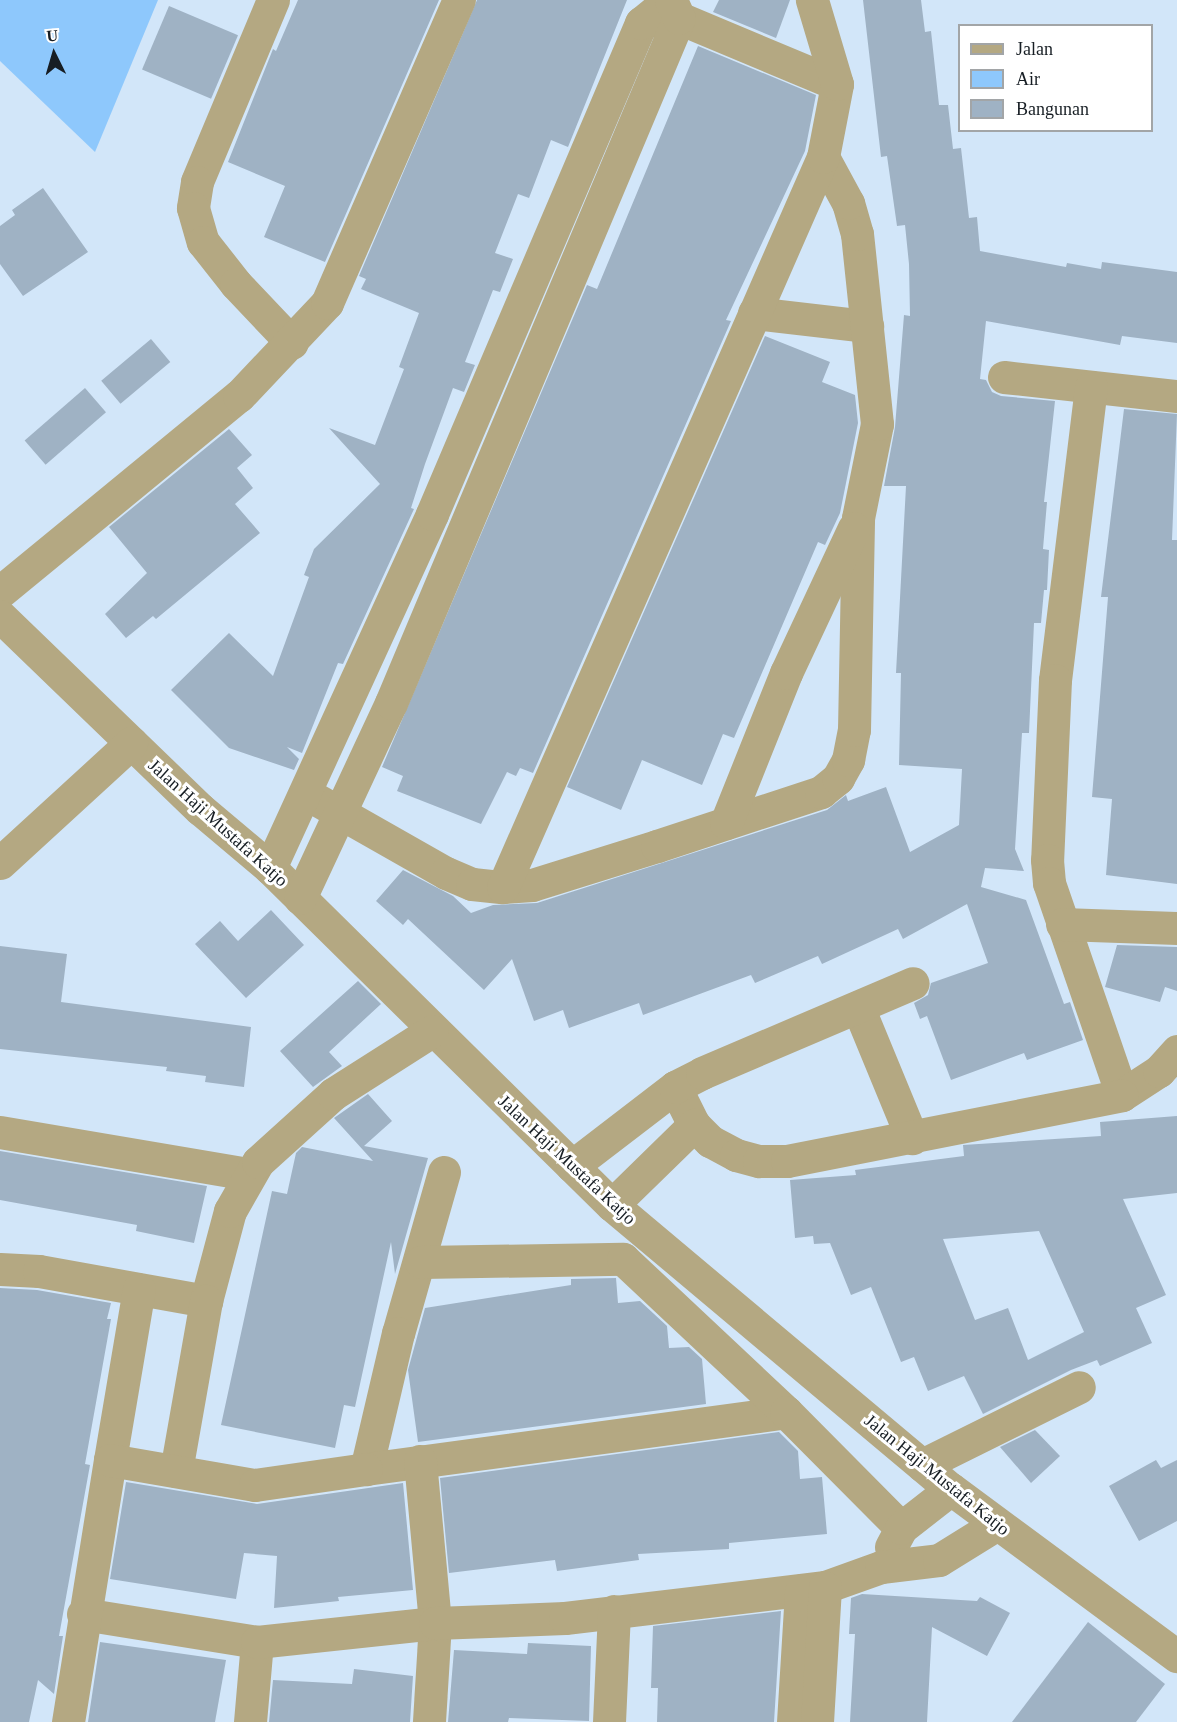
<!DOCTYPE html>
<style>
body{margin:0}
#map{position:relative;width:1177px;height:1722px;overflow:hidden;background:#d2e6f9;font-family:Georgia,serif}
div>[style]{position:absolute}
.water>*{inset:0;background:#8ec8fc}
.building>*{inset:0;background:#9fb2c4;transform-origin:0 0}
.minor>*{height:33px;margin:-16.5px;padding:0 16.5px;transform-origin:16.5px;border-radius:16.5px;background:#b4a882}
span{translate:-50% -50%;white-space:nowrap;text-align:center;line-height:1.15;-webkit-text-stroke:6px #fff;paint-order:stroke}
.street-label{font-size:18px;color:#171e24}
.legend{position:absolute;left:958px;top:24px;width:195px;height:108px;box-sizing:border-box;background:#fff;border:2px solid #a2a5a7;margin:0;padding:8px 10px;list-style:none;font-size:18px;color:#171e24}
.legend li{display:flex;align-items:center;gap:12px;height:30px}
.legend b{width:30px;border:2px solid #a2a5a7}
.north{position:absolute;left:24px;top:24px;width:60px;height:60px;-webkit-text-stroke:4px #fff;paint-order:stroke;rotate:355deg;font-size:16px;font-weight:700;line-height:24px;text-align:center;color:#171e24}
.north::after{content:'';display:block;margin:auto;width:21px;height:27px;background:#171e24;clip-path:polygon(50% 0,100% 100%,50% 72%,0 100%)}
</style>
<div id="map">
<div class="water">
<i style="clip-path:polygon(0 0,158px 0,95px 152px,0 61px)"></i>
</div>
<div class="building">
<i style="clip-path:polygon(298px 0,439px 0,325px 262px,264px 237px,285px 186px,228px 162px,273px 49px,276px 51px)"></i>
<i style="clip-path:polygon(477px 0,627px 0,568px 147px,551px 140px,529px 198px,518px 194px,495px 253px,513px 259px,500px 292px,493px 290px,465px 362px,475px 365px,464px 392px,453px 388px,425px 464px,411px 508px,414px 509px,343px 664px,338px 663px,302px 753px,287px 747px,299px 759px,294px 770px,229px 748px,171px 690px,229px 633px,273px 676px,309px 577px,304px 575px,314px 549px,380px 484px,329px 428px,375px 445px,404px 369px,399px 367px,419px 313px,361px 289px,366px 279px,359px 276px)"></i>
<i style="clip-path:polygon(719px 0,790px 0,776px 38px,713px 12px)"></i>
<i style="clip-path:polygon(863px 0,921px 0,925px 32px,931px 31px,939px 105px,948px 105px,953px 149px,961px 148px,969px 218px,977px 217px,980px 251px,1066px 267px,1067px 263px,1101px 269px,1102px 262px,1177px 272px,1177px 343px,1122px 336px,1120px 345px,986px 321px,980px 379px,986px 380px,992px 392px,1001px 396px,1055px 401px,1044px 502px,1047px 502px,1043px 549px,1049px 550px,1047px 590px,1044px 590px,1041px 623px,1034px 623px,1029px 733px,1022px 733px,1015px 849px,1024px 871px,985px 868px,981px 887px,1026px 900px,1064px 1004px,1070px 1002px,1083px 1040px,1027px 1060px,1024px 1053px,951px 1080px,927px 1016px,920px 1019px,914px 1003px,928px 995px,931px 983px,988px 963px,967px 904px,903px 939px,898px 929px,822px 964px,818px 956px,755px 983px,751px 975px,643px 1015px,639px 1003px,569px 1028px,563px 1010px,534px 1021px,512px 959px,484px 990px,408px 919px,403px 925px,376px 901px,403px 870px,453px 896px,471px 913px,493px 905px,537px 903px,827px 810px,846px 795px,848px 801px,886px 787px,910px 852px,959px 825px,962px 769px,899px 765px,901px 673px,896px 673px,906px 486px,884px 486px,895px 427px,904px 315px,910px 316px,909px 264px,905px 225px,897px 226px,887px 156px,881px 157px)"></i>
<i style="left:169px;top:6px;width:75px;height:69px;rotate:23deg"></i>
<i style="clip-path:polygon(698px 46px,816px 95px,805px 151px,726px 320px,731px 321px,533px 773px,520px 768px,516px 776px,507px 772px,481px 824px,397px 791px,403px 776px,382px 767px,587px 285px,597px 289px)"></i>
<i style="clip-path:polygon(43px 188px,88px 252px,23px 296px,0 264px,0 226px,15px 215px,12px 210px)"></i>
<i style="clip-path:polygon(765px 336px,830px 362px,822px 382px,855px 395px,858px 423px,840px 513px,825px 545px,818px 542px,734px 738px,723px 734px,702px 785px,642px 760px,621px 810px,567px 787px)"></i>
<i style="left:151px;top:339px;width:30px;height:65px;rotate:50deg"></i>
<i style="left:85px;top:388px;width:32px;height:80px;rotate:49deg"></i>
<i style="clip-path:polygon(1124px 409px,1177px 414px,1172px 540px,1177px 540px,1177px 884px,1106px 875px,1112px 799px,1092px 797px,1108px 597px,1101px 597px)"></i>
<i style="clip-path:polygon(229px 429px,252px 455px,237px 468px,253px 488px,235px 504px,260px 533px,156px 619px,153px 616px,126px 638px,105px 614px,147px 573px,109px 527px)"></i>
<i style="clip-path:polygon(271px 910px,304px 945px,246px 998px,195px 944px,220px 921px,238px 941px)"></i>
<i style="clip-path:polygon(1117px 945px,1177px 947px,1177px 991px,1165px 987px,1160px 1002px,1105px 987px)"></i>
<i style="clip-path:polygon(0 946px,67px 954px,61px 1002px,251px 1027px,244px 1087px,205px 1082px,206px 1076px,166px 1071px,167px 1067px,0 1049px)"></i>
<i style="clip-path:polygon(358px 981px,381px 1004px,329px 1052px,342px 1066px,313px 1087px,280px 1051px)"></i>
<i style="clip-path:polygon(368px 1094px,392px 1121px,364px 1146px,428px 1158px,395px 1274px,391px 1242px,355px 1407px,344px 1405px,335px 1448px,221px 1425px,272px 1191px,287px 1194px,296px 1153px,302px 1147px,373px 1161px,334px 1118px)"></i>
<i style="clip-path:polygon(evenodd,1177px 1116px,1177px 1193px,1123px 1199px,1166px 1295px,1136px 1308px,1152px 1343px,1100px 1366px,1097px 1360px,1071px 1370px,983px 1414px,964px 1376px,928px 1391px,914px 1357px,901px 1362px,871px 1287px,851px 1295px,830px 1243px,814px 1244px,813px 1236px,795px 1238px,790px 1180px,856px 1175px,855px 1170px,964px 1156px,963px 1145px,1101px 1136px,1100px 1122px,1177px 1116px,1039px 1231px,1084px 1332px,1028px 1360px,1008px 1308px,975px 1320px,943px 1239px,1039px 1231px)"></i>
<i style="clip-path:polygon(0 1151px,207px 1186px,194px 1243px,136px 1231px,137px 1225px,0 1200px)"></i>
<i style="clip-path:polygon(616px 1278px,618px 1303px,640px 1301px,667px 1326px,669px 1348px,689px 1347px,702px 1359px,706px 1404px,418px 1442px,408px 1370px,425px 1308px,571px 1285px,571px 1279px)"></i>
<i style="clip-path:polygon(0 1288px,37px 1290px,111px 1303px,107px 1319px,111px 1319px,85px 1464px,90px 1465px,59px 1636px,63px 1636px,54px 1694px,38px 1680px,29px 1722px,0 1722px)"></i>
<i style="clip-path:polygon(1035px 1430px,1060px 1456px,1031px 1483px,1000px 1447px)"></i>
<i style="clip-path:polygon(779px 1432px,798px 1451px,800px 1479px,822px 1477px,827px 1534px,729px 1543px,729px 1549px,638px 1554px,639px 1560px,557px 1571px,555px 1560px,449px 1573px,440px 1478px)"></i>
<i style="clip-path:polygon(1156px 1460px,1161px 1468px,1177px 1460px,1177px 1521px,1139px 1541px,1109px 1486px)"></i>
<i style="clip-path:polygon(126px 1482px,257px 1504px,403px 1483px,413px 1590px,338px 1597px,339px 1601px,274px 1608px,277px 1556px,244px 1553px,236px 1599px,110px 1579px)"></i>
<i style="clip-path:polygon(862px 1594px,977px 1601px,980px 1597px,1010px 1613px,987px 1656px,932px 1627px,927px 1722px,850px 1722px,855px 1634px,849px 1634px,851px 1598px)"></i>
<i style="clip-path:polygon(781px 1611px,774px 1722px,657px 1722px,658px 1688px,651px 1688px,653px 1626px)"></i>
<i style="clip-path:polygon(1088px 1622px,1165px 1684px,1136px 1722px,1012px 1722px)"></i>
<i style="clip-path:polygon(100px 1642px,226px 1660px,215px 1722px,88px 1722px)"></i>
<i style="clip-path:polygon(528px 1643px,591px 1646px,589px 1721px,509px 1718px,508px 1722px,448px 1722px,454px 1650px,527px 1654px)"></i>
<i style="clip-path:polygon(354px 1669px,413px 1676px,410px 1722px,269px 1722px,273px 1680px,352px 1684px)"></i>
</div>
<div class="minor">
<i style="left:273px;top:0;width:197px;rotate:112.7deg"></i>
<i style="left:197px;top:182px;width:26px;rotate:99deg"></i>
<i style="left:193px;top:208px;width:35px;rotate:74deg"></i>
<i style="left:203px;top:242px;width:53px;rotate:51.8deg"></i>
<i style="left:236px;top:284px;width:81px;rotate:46.5deg"></i>
<i style="left:657px;top:21px;width:22px;rotate:-8deg"></i>
<i style="left:679px;top:18px;width:171px;rotate:22.7deg"></i>
<i style="left:754px;top:313px;width:114px;rotate:6.6deg"></i>
<i style="left:1004px;top:377px;width:174px;rotate:6.3deg"></i>
<i style="left:1091px;top:387px;width:295px;rotate:97deg"></i>
<i style="left:1055px;top:680px;width:180px;rotate:92.5deg"></i>
<i style="left:1047px;top:860px;width:23px;rotate:85deg"></i>
<i style="left:1049px;top:883px;width:224px;rotate:71deg"></i>
<i style="left:1122px;top:1095px;width:44px;rotate:-33deg"></i>
<i style="left:1159px;top:1071px;width:27px;rotate:-48deg"></i>
<i style="left:0;top:592px;width:309px;rotate:-39.4deg"></i>
<i style="left:239px;top:396px;width:128px;rotate:-46.6deg"></i>
<i style="left:327px;top:303px;width:331px;rotate:-66.5deg"></i>
<i style="left:0;top:616px;width:278px;rotate:44deg"></i>
<i style="left:200px;top:809px;width:92px;rotate:40.1deg"></i>
<i style="left:270px;top:868px;width:480px;rotate:44.6deg"></i>
<i style="left:612px;top:1205px;width:442px;rotate:40deg"></i>
<i style="left:951px;top:1489px;width:281px;rotate:36.5deg"></i>
<i style="left:305px;top:793px;width:162px;rotate:29.6deg"></i>
<i style="left:446px;top:873px;width:28px;rotate:23deg"></i>
<i style="left:472px;top:884px;width:31px;rotate:6deg"></i>
<i style="left:503px;top:887px;width:29px;rotate:-4deg"></i>
<i style="left:532px;top:885px;width:131px;rotate:-17.3deg"></i>
<i style="left:657px;top:846px;width:173px;rotate:-18.2deg"></i>
<i style="left:821px;top:792px;width:22px;rotate:-39deg"></i>
<i style="left:838px;top:778px;width:21px;rotate:-61deg"></i>
<i style="left:848px;top:760px;width:31px;rotate:-79deg"></i>
<i style="left:854px;top:730px;width:212px;rotate:-88.9deg"></i>
<i style="left:858px;top:518px;width:96px;rotate:-78.6deg"></i>
<i style="left:877px;top:424px;width:191px;rotate:-96deg"></i>
<i style="left:857px;top:234px;width:32px;rotate:-106deg"></i>
<i style="left:848px;top:203px;width:52px;rotate:-118.5deg"></i>
<i style="left:726px;top:823px;width:162px;rotate:-68.2deg"></i>
<i style="left:786px;top:673px;width:160px;rotate:-64.9deg"></i>
<i style="left:0;top:863px;width:178px;rotate:-42.5deg"></i>
<i style="left:270px;top:868px;width:389px;rotate:-65.4deg"></i>
<i style="left:432px;top:514px;width:534px;rotate:-66.94deg"></i>
<i style="left:641px;top:23px;width:36px;rotate:-39deg"></i>
<i style="left:503px;top:887px;width:797px;rotate:-66.33deg"></i>
<i style="left:823px;top:157px;width:74px;rotate:-79.1deg"></i>
<i style="left:837px;top:84px;width:88px;rotate:-106.6deg"></i>
<i style="left:300px;top:898px;width:215px;rotate:-65deg"></i>
<i style="left:391px;top:703px;width:743px;rotate:-67.2deg"></i>
<i style="left:679px;top:18px;width:20px;rotate:-114deg"></i>
<i style="left:1062px;top:924px;width:115px;rotate:2deg"></i>
<i style="left:858px;top:1007px;width:142px;rotate:67.6deg"></i>
<i style="left:675px;top:1087px;width:42px;rotate:63.4deg"></i>
<i style="left:694px;top:1125px;width:23px;rotate:45deg"></i>
<i style="left:710px;top:1141px;width:30px;rotate:28deg"></i>
<i style="left:736px;top:1155px;width:24px;rotate:15deg"></i>
<i style="left:759px;top:1161px;width:28px"></i>
<i style="left:787px;top:1161px;width:341px;rotate:-11.1deg"></i>
<i style="left:0;top:1132px;width:253px;rotate:9.6deg"></i>
<i style="left:572px;top:1166px;width:130px;rotate:-37.5deg"></i>
<i style="left:675px;top:1087px;width:30px;rotate:-27deg"></i>
<i style="left:702px;top:1073px;width:229px;rotate:-23.1deg"></i>
<i style="left:444px;top:1172px;width:167px;rotate:105.9deg"></i>
<i style="left:398px;top:1333px;width:140px;rotate:103.2deg"></i>
<i style="left:366px;top:1469px;width:424px;rotate:-7.7deg"></i>
<i style="left:612px;top:1205px;width:115px;rotate:-44.3deg"></i>
<i style="left:421px;top:1262px;width:202px;rotate:-0.9deg"></i>
<i style="left:623px;top:1259px;width:224px;rotate:43.2deg"></i>
<i style="left:786px;top:1412px;width:163px;rotate:45.2deg"></i>
<i style="left:0;top:1269px;width:39px;rotate:3deg"></i>
<i style="left:39px;top:1271px;width:170px;rotate:10.2deg"></i>
<i style="left:206px;top:1301px;width:93px;rotate:-75.1deg"></i>
<i style="left:230px;top:1211px;width:56px;rotate:-60.3deg"></i>
<i style="left:258px;top:1162px;width:101px;rotate:-42.2deg"></i>
<i style="left:333px;top:1094px;width:117px;rotate:-32.5deg"></i>
<i style="left:110px;top:1460px;width:173px;rotate:-80.4deg"></i>
<i style="left:420px;top:1461px;width:163px;rotate:84.7deg"></i>
<i style="left:435px;top:1623px;width:99px;rotate:93.5deg"></i>
<i style="left:922px;top:1465px;width:175px;rotate:-26.4deg"></i>
<i style="left:176px;top:1471px;width:173px;rotate:-80deg"></i>
<i style="left:891px;top:1547px;width:21px;rotate:-62deg"></i>
<i style="left:901px;top:1528px;width:63px;rotate:-38deg"></i>
<i style="left:83px;top:1614px;width:176px;rotate:9.1deg"></i>
<i style="left:68px;top:1722px;width:265px;rotate:-80.9deg"></i>
<i style="left:110px;top:1460px;width:147px;rotate:9.8deg"></i>
<i style="left:255px;top:1485px;width:112px;rotate:-8.2deg"></i>
<i style="left:250px;top:1722px;width:80px;rotate:-85deg"></i>
<i style="left:257px;top:1642px;width:179px;rotate:-6.1deg"></i>
<i style="left:435px;top:1623px;width:130px;rotate:-2.2deg"></i>
<i style="left:565px;top:1618px;width:262px;rotate:-6.8deg"></i>
<i style="left:825px;top:1587px;width:59px;rotate:-19.7deg"></i>
<i style="left:881px;top:1567px;width:58px;rotate:-6.9deg"></i>
<i style="left:939px;top:1560px;width:68px;rotate:-31.8deg"></i>
<i style="left:609px;top:1722px;width:111px;rotate:-87.4deg"></i>
<i style="left:793px;top:1722px;width:132px;rotate:-86.5deg"></i>
<i style="left:817px;top:1722px;width:135px;rotate:-86.6deg"></i>
</div>
<div class="street-label">
<span style="left:218px;top:823px;rotate:42deg">Jalan Haji Mustafa Katjo</span>
<span style="left:567px;top:1160px;rotate:43deg">Jalan Haji Mustafa Katjo</span>
<span style="left:937px;top:1475px;rotate:39deg">Jalan Haji Mustafa Katjo</span>
</div>
<ul class="legend">
<li><b style="height:8px;background:#b4a882"></b>Jalan</li>
<li><b style="height:16px;background:#8ec8fc"></b>Air</li>
<li><b style="height:16px;background:#9fb2c4"></b>Bangunan</li>
</ul>
<div class="north">U</div>
</div>
